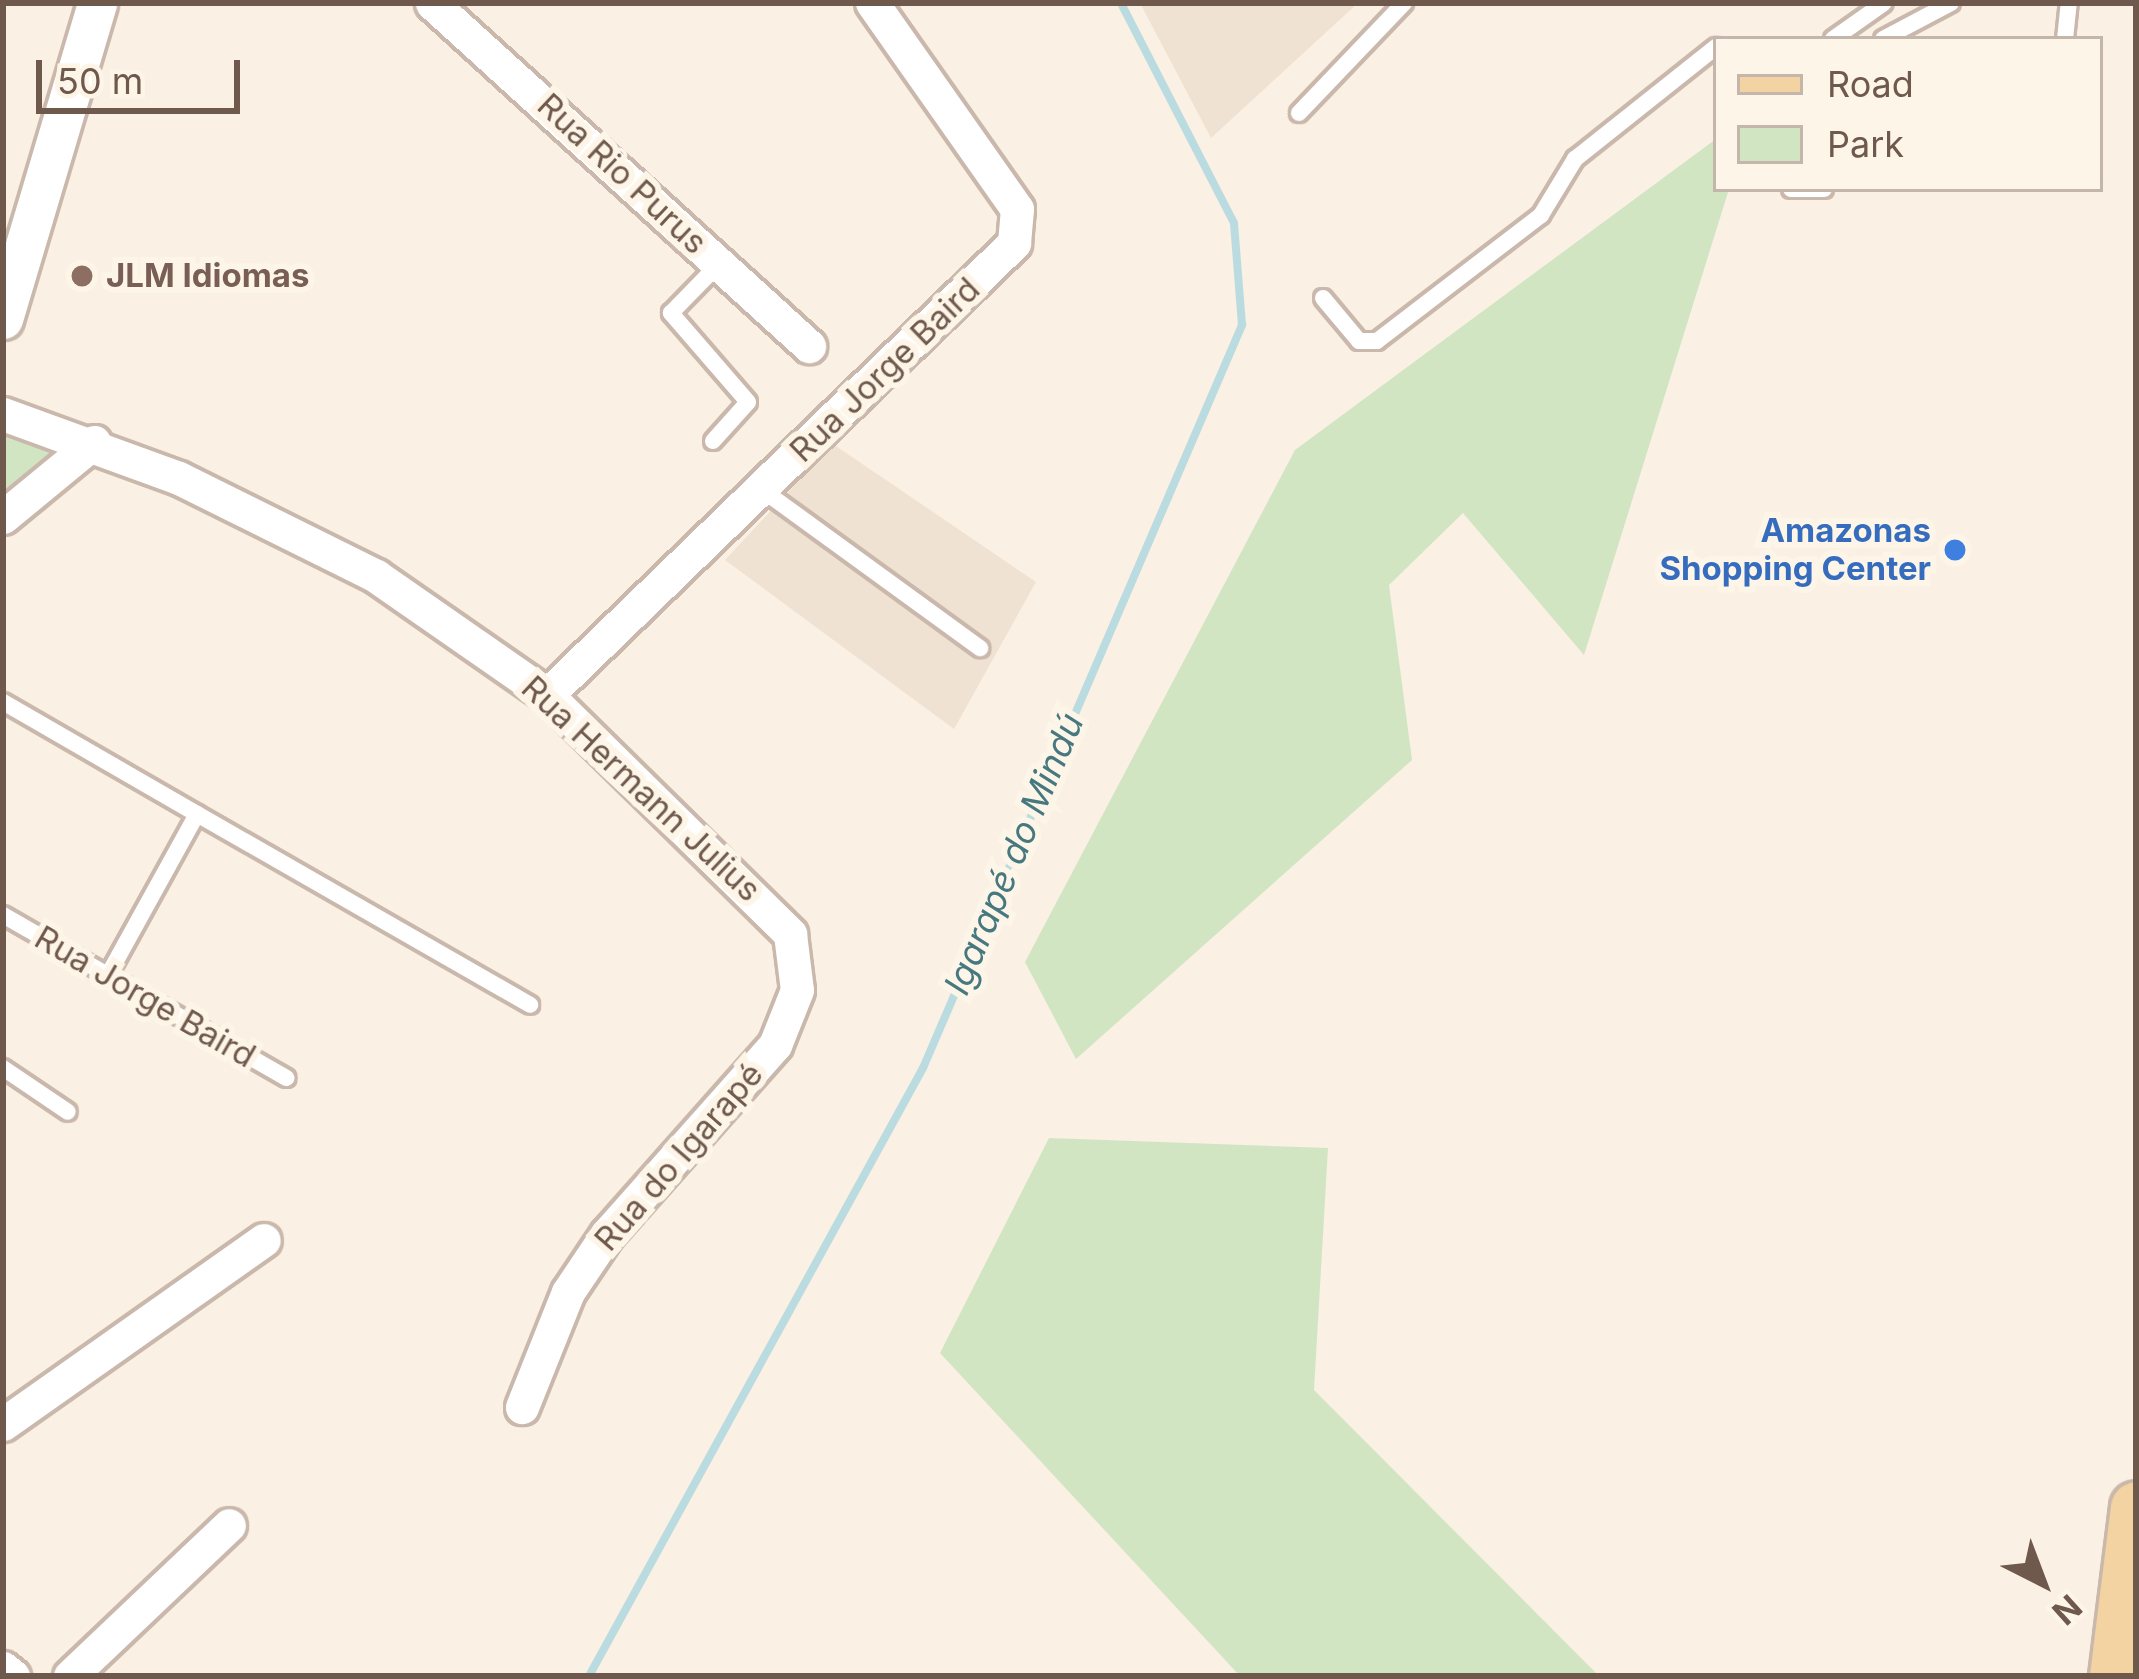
<!DOCTYPE html>
<meta charset="utf-8">
<style>
body{margin:0}
#map{position:relative;width:2139px;height:1679px;overflow:hidden;background:#faf0e3;font-family:Inter,sans-serif}
div>[style]{position:absolute}
.residential>*{inset:0;background:#f0e2d2}
.green>*{inset:0;background:#d1e5c3}
.stream>*{height:8px;margin:-4px;padding:0 4px;transform-origin:4px;border-radius:4px;background:#badce1}
.roads{filter:drop-shadow(3px 0 #c9b8ab) drop-shadow(-3px 0 #c9b8ab) drop-shadow(0 3px #c9b8ab) drop-shadow(0 -3px #c9b8ab)}
.service>*{height:16px;margin:-8px;padding:0 8px;transform-origin:8px;border-radius:8px;background:#fff}
.minor>*{height:33px;margin:-16.5px;padding:0 16.5px;transform-origin:16.5px;border-radius:16.5px;background:#fff}
.tertiary>*{height:39px;margin:-19.5px;padding:0 19.5px;transform-origin:19.5px;border-radius:19.5px;background:#fff}
.primary>*{height:51px;margin:-25.5px;padding:0 25.5px;transform-origin:25.5px;border-radius:25.5px;background:#f2d3a1}
.dots>*{width:33px;height:33px;translate:-50% -50%;box-sizing:border-box;border:6px solid #fdf5e8;border-radius:50%}
span{translate:-50% -50%;white-space:nowrap;text-align:center;line-height:1.15;-webkit-text-stroke:12px #fdf5e8;paint-order:stroke}
.street-label{font-size:33px;color:#6f584c}
.education-label{font-size:33px;color:#785e54;font-weight:700}
.left{translate:0 -50%;text-align:left}
.shop-label{font-size:33px;color:#366cbe;font-weight:700}
.right{translate:-100% -50%;text-align:right}
.water-label{font-size:36px;color:#477880;font-style:italic}
.frame{position:absolute;inset:0;border:6px solid #6f584c;pointer-events:none}
.legend{position:absolute;left:1713px;top:36px;width:390px;height:156px;box-sizing:border-box;background:#fdf5e8;border:3px solid #c4b6aa;margin:0;padding:15px 21px;list-style:none;font-size:36px;color:#6f584c}
.legend li{display:flex;align-items:center;gap:24px;height:60px}
.legend b{width:60px;border:3px solid #c4b6aa}
.north{position:absolute;left:1983px;top:1523px;width:120px;height:120px;-webkit-text-stroke:9px #fdf5e8;paint-order:stroke;rotate:138deg;font-size:33px;font-weight:700;line-height:48px;text-align:center;color:#6f584c}
.north::after{content:'';display:block;margin:auto;width:42px;height:54px;background:#6f584c;clip-path:polygon(50% 0,100% 100%,50% 72%,0 100%)}
.scale{position:absolute;left:36px;top:60px;width:204px;height:54px;box-sizing:border-box;border:6px solid #6f584c;border-top:0;padding-left:15px;font-size:36px;line-height:42px;white-space:nowrap;color:#6f584c;-webkit-text-stroke:9px #fdf5e8;paint-order:stroke}
</style>
<div id="map">
<div class="residential">
<i style="clip-path:polygon(1140px 3px,1358px 3px,1211px 138px)"></i>
<i style="clip-path:polygon(833px 444px,1036px 582px,954px 729px,725px 560px)"></i>
</div>
<div class="green">
<i style="clip-path:polygon(1716px 139px,1716px 189px,1729px 189px,1584px 655px,1463px 513px,1389px 585px,1412px 760px,1076px 1059px,1025px 962px,1295px 450px)"></i>
<i style="clip-path:polygon(3px 432px,63px 452px,3px 506px)"></i>
<i style="clip-path:polygon(1049px 1138px,1328px 1148px,1314px 1390px,1599px 1676px,1240px 1676px,940px 1353px)"></i>
</div>
<div class="stream">
<i style="left:589px;top:1676px;width:694px;rotate:-61.22deg"></i>
<i style="left:923px;top:1068px;width:809px;rotate:-66.76deg"></i>
<i style="left:1242px;top:325px;width:102px;rotate:-94.5deg"></i>
<i style="left:1234px;top:223px;width:247px;rotate:-117.2deg"></i>
</div>
<div class="roads">
<div class="service">
<i style="left:1833px;top:39px;width:62px;rotate:-35.2deg"></i>
<i style="left:1883px;top:39px;width:77px;rotate:-27.9deg"></i>
<i style="left:2065px;top:39px;width:36px;rotate:-84deg"></i>
<i style="left:1299px;top:113px;width:152px;rotate:-46.3deg"></i>
<i style="left:1791px;top:189px;width:33px"></i>
<i style="left:1323px;top:298px;width:56px;rotate:50.1deg"></i>
<i style="left:1359px;top:341px;width:18px"></i>
<i style="left:1377px;top:341px;width:207px;rotate:-37.5deg"></i>
<i style="left:1541px;top:215px;width:66px;rotate:-58.7deg"></i>
<i style="left:1575px;top:159px;width:180px;rotate:-38.5deg"></i>
<i style="left:713px;top:441px;width:52px;rotate:-48.1deg"></i>
<i style="left:748px;top:402px;width:118px;rotate:-130.9deg"></i>
<i style="left:671px;top:313px;width:69px;rotate:-45.6deg"></i>
<i style="left:761px;top:489px;width:271px;rotate:36deg"></i>
<i style="left:3px;top:702px;width:224px;rotate:30deg"></i>
<i style="left:197px;top:814px;width:184px;rotate:118.9deg"></i>
<i style="left:197px;top:814px;width:384px;rotate:29.8deg"></i>
<i style="left:3px;top:915px;width:327px;rotate:29.9deg"></i>
<i style="left:3px;top:1068px;width:78px;rotate:34.1deg"></i>
</div>
<div class="minor">
<i style="left:432px;top:3px;width:510px;rotate:42.3deg"></i>
<i style="left:3px;top:414px;width:187px;rotate:20deg"></i>
<i style="left:179px;top:478px;width:220px;rotate:26.4deg"></i>
<i style="left:376px;top:576px;width:208px;rotate:34.8deg"></i>
<i style="left:547px;top:695px;width:341px;rotate:44.5deg"></i>
<i style="left:790px;top:934px;width:56px;rotate:82.9deg"></i>
<i style="left:797px;top:990px;width:59px;rotate:111.8deg"></i>
<i style="left:775px;top:1045px;width:253px;rotate:131.6deg"></i>
<i style="left:607px;top:1234px;width:70px;rotate:123.9deg"></i>
<i style="left:568px;top:1292px;width:124px;rotate:111.8deg"></i>
<i style="left:3px;top:517px;width:118px;rotate:-39.5deg"></i>
<i style="left:547px;top:695px;width:650px;rotate:-44.06deg"></i>
<i style="left:1014px;top:243px;width:34px;rotate:-85deg"></i>
<i style="left:1017px;top:209px;width:252px;rotate:-125.1deg"></i>
<i style="left:3px;top:1424px;width:319px;rotate:-35.2deg"></i>
<i style="left:3px;top:1668px;width:13px;rotate:39deg"></i>
<i style="left:70px;top:1676px;width:219px;rotate:-43.5deg"></i>
</div>
<div class="tertiary">
<i style="left:3px;top:319px;width:330px;rotate:-73.4deg"></i>
</div>
<div class="primary">
<i style="left:2115px;top:1676px;width:170px;rotate:-82.9deg"></i>
</div>
</div>
<div class="dots">
<i style="left:82px;top:276px;background:#8d6e63"></i>
<i style="left:1955px;top:550px;background:#3f7fe0"></i>
</div>
<div class="street-label">
<span style="left:622px;top:174px;rotate:43deg">Rua Rio Purus</span>
<span style="left:885px;top:370px;rotate:-44deg">Rua Jorge Baird</span>
<span style="left:641px;top:789px;rotate:43deg">Rua Hermann Julius</span>
<span style="left:145px;top:997px;rotate:30deg">Rua Jorge Baird</span>
<span style="left:679px;top:1157px;rotate:-49deg">Rua do Igarapé</span>
</div>
<div class="education-label">
<span class="left" style="left:106px;top:276px">JLM Idiomas</span>
</div>
<div class="shop-label">
<span class="right" style="left:1931px;top:550px">Amazonas<br>Shopping Center</span>
</div>
<div class="water-label">
<span style="left:1014px;top:854px;rotate:-67deg">Igarapé do Mindú</span>
</div>
<div class="frame"></div>
<ul class="legend">
<li><b style="height:15px;background:#f2d3a1"></b>Road</li>
<li><b style="height:33px;background:#d1e5c3"></b>Park</li>
</ul>
<div class="north">N</div>
<div class="scale">50 m</div>
</div>
